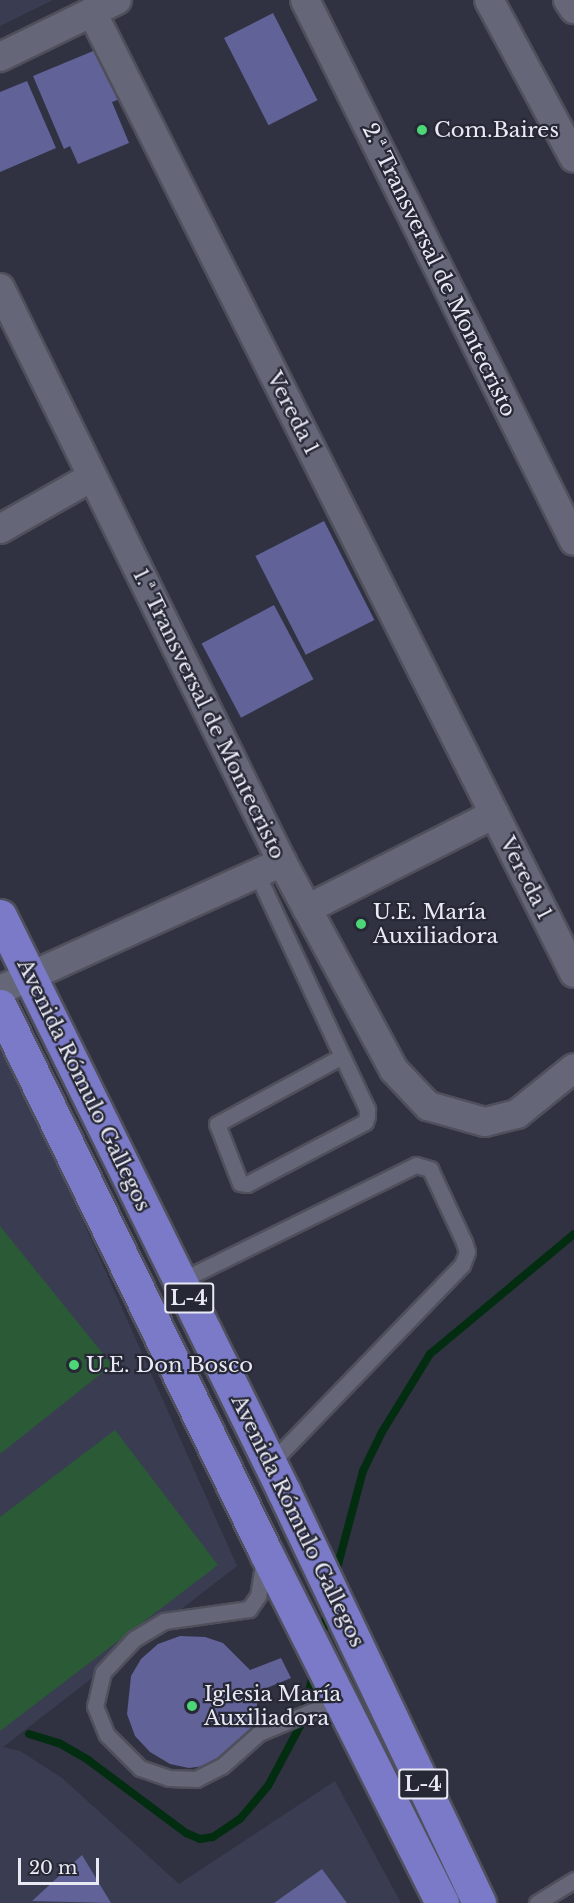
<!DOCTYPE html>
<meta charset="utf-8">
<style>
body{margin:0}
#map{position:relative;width:574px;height:1903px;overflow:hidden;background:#313241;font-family:"Libre Baskerville",serif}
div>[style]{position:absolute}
.built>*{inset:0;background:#3a3c51}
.green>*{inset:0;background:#2b5a37}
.stream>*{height:8px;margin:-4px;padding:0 4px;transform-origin:4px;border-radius:4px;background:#032d11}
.building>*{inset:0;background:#606298;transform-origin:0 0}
.roads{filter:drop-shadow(2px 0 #4f505c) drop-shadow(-2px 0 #4f505c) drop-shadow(0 2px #4f505c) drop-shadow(0 -2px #4f505c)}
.service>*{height:15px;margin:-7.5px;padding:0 7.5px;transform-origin:7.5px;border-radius:7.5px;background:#656778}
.minor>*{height:28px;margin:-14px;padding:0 14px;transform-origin:14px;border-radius:14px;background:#656778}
.primary>*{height:33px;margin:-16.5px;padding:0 16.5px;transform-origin:16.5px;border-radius:16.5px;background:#7a7ac8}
.dots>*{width:16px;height:16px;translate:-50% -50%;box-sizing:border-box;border:3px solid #272836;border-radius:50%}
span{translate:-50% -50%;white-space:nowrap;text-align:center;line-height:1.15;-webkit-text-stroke:4.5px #272836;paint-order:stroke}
.shield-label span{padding:2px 4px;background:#272836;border:2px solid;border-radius:4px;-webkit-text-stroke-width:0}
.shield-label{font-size:20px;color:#e8e9f3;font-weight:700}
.poi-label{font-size:21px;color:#e8e9f3}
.left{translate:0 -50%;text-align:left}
.street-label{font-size:21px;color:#e8e9f3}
.scale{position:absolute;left:18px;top:1858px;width:81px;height:27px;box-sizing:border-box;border:3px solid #e8e9f3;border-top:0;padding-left:8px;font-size:18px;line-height:21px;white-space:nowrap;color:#e8e9f3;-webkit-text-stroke:4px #272836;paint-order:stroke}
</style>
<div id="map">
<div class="built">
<i style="clip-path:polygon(0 0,53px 0,0 26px)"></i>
<i style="clip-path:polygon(0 1049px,58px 1165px,237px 1566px,3px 1747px,20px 1751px,62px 1778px,179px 1884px,335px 1781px,401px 1903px,0 1903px)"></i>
</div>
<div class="green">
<i style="clip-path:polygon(0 1226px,112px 1365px,0 1454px)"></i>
<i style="clip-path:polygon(115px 1430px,218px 1565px,0 1731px,0 1517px)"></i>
</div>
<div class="stream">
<i style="left:335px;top:1576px;width:109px;rotate:-75.1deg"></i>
<i style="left:363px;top:1471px;width:43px;rotate:-64deg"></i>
<i style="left:382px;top:1432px;width:92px;rotate:-58.4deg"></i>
<i style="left:430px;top:1354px;width:187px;rotate:-39.8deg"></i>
<i style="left:321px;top:1641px;width:33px;rotate:-78deg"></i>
<i style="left:29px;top:1734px;width:31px;rotate:17deg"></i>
<i style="left:59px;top:1743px;width:34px;rotate:30deg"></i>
<i style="left:88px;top:1760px;width:122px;rotate:36.7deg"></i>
<i style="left:186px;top:1833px;width:15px;rotate:23deg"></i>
<i style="left:200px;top:1839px;width:13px;rotate:-9deg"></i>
<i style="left:213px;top:1837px;width:32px;rotate:-34deg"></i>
<i style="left:240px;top:1819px;width:43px;rotate:-49.7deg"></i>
<i style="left:268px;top:1786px;width:68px;rotate:-61.9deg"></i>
<i style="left:300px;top:1726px;width:57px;rotate:-75.7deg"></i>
</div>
<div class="building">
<i style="left:273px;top:13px;width:98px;height:55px;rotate:63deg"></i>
<i style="clip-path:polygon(98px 49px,120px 99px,112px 102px,129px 143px,78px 164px,70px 146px,64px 149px,33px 76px)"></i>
<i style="clip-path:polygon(27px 81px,56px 148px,0 172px,0 92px)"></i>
<i style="left:324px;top:521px;width:111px;height:77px;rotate:63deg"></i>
<i style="left:274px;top:605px;width:84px;height:82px;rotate:62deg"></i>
<i style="clip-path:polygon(180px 1636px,205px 1637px,223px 1643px,250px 1670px,281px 1658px,291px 1678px,257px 1692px,257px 1715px,243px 1743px,212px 1765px,189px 1768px,170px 1764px,150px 1752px,135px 1736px,127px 1714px,131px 1676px,141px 1659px,158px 1644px)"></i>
<i style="clip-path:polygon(82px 1855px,111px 1903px,32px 1901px)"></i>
<i style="clip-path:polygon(322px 1869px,347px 1903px,274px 1903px)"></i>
</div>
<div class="roads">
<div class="service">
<i style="left:256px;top:873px;width:20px;rotate:63deg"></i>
<i style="left:265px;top:891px;width:182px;rotate:65deg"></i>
<i style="left:342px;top:1056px;width:59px;rotate:64.7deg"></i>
<i style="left:367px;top:1109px;width:7px;rotate:90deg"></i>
<i style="left:367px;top:1116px;width:6px;rotate:108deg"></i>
<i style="left:365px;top:1122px;width:133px;rotate:152.3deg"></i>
<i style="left:247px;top:1184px;width:7px;rotate:-172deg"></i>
<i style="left:240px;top:1183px;width:63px;rotate:-111.3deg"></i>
<i style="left:217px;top:1124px;width:142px;rotate:-28.5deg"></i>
<i style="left:180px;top:1281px;width:263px;rotate:-26.2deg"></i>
<i style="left:416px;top:1165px;width:15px;rotate:16deg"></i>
<i style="left:430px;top:1169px;width:81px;rotate:65deg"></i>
<i style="left:464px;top:1242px;width:10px;rotate:73deg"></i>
<i style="left:467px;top:1252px;width:14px;rotate:111deg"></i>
<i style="left:462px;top:1265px;width:275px;rotate:134deg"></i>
<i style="left:264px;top:1559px;width:37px;rotate:99deg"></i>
<i style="left:258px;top:1596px;width:16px;rotate:125deg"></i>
<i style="left:249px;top:1609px;width:86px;rotate:172deg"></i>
<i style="left:164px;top:1621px;width:35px;rotate:149deg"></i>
<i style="left:134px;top:1639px;width:45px;rotate:133.2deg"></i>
<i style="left:103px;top:1672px;width:35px;rotate:103deg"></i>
<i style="left:95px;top:1706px;width:31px;rotate:68deg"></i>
<i style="left:107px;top:1735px;width:47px;rotate:45deg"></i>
<i style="left:140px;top:1768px;width:31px;rotate:19deg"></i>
<i style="left:169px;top:1778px;width:27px;rotate:2deg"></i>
<i style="left:196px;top:1779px;width:29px;rotate:-27deg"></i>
<i style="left:222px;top:1766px;width:50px;rotate:-41.7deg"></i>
<i style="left:259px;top:1733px;width:89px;rotate:-22.5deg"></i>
<i style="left:537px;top:1903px;width:44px;rotate:-31.9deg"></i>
</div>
<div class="minor">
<i style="left:305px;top:0;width:604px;rotate:63.56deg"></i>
<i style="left:489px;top:0;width:179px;rotate:61.7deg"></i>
<i style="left:568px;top:0;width:11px;rotate:56deg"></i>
<i style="left:92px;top:12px;width:1075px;rotate:63.36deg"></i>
<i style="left:0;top:57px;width:130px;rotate:-26deg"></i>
<i style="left:0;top:288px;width:640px;rotate:63.84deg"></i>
<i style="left:282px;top:862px;width:236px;rotate:61.7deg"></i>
<i style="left:394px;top:1070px;width:50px;rotate:46.6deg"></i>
<i style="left:428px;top:1106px;width:59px;rotate:15.7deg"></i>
<i style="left:485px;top:1122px;width:33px;rotate:-14deg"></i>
<i style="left:517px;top:1114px;width:73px;rotate:-38.9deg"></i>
<i style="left:0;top:529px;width:106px;rotate:-29.5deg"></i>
<i style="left:307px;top:909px;width:210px;rotate:-26.9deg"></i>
<i style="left:0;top:990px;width:310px;rotate:-24.4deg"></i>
</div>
<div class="primary">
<i style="left:0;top:916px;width:642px;rotate:63.75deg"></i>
<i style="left:284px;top:1492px;width:455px;rotate:64.6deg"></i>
<i style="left:0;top:1006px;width:608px;rotate:64.07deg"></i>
<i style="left:266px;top:1553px;width:392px;rotate:63.3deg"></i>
</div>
</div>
<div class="dots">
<i style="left:422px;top:130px;background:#4cd677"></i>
<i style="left:361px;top:924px;background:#4cd677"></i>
<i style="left:74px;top:1365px;background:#4cd677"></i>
<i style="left:192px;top:1706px;background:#4cd677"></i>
</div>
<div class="shield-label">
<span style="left:189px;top:1298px">L-4</span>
<span style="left:423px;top:1784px">L-4</span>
</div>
<div class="poi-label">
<span class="left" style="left:434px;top:130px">Com.Baires</span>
<span class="left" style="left:373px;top:924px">U.E. María<br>Auxiliadora</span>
<span class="left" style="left:86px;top:1365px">U.E. Don Bosco</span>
<span class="left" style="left:204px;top:1706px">Iglesia María<br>Auxiliadora</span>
</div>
<div class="street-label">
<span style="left:439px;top:270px;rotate:64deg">2.ª Transversal de Montecristo</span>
<span style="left:293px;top:413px;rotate:63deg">Vereda 1</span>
<span style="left:209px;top:714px;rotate:64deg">1.ª Transversal de Montecristo</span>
<span style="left:526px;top:878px;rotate:63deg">Vereda 1</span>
<span style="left:84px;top:1085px;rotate:64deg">Avenida Rómulo Gallegos</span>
<span style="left:298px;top:1521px;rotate:64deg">Avenida Rómulo Gallegos</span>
</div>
<div class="scale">20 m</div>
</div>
